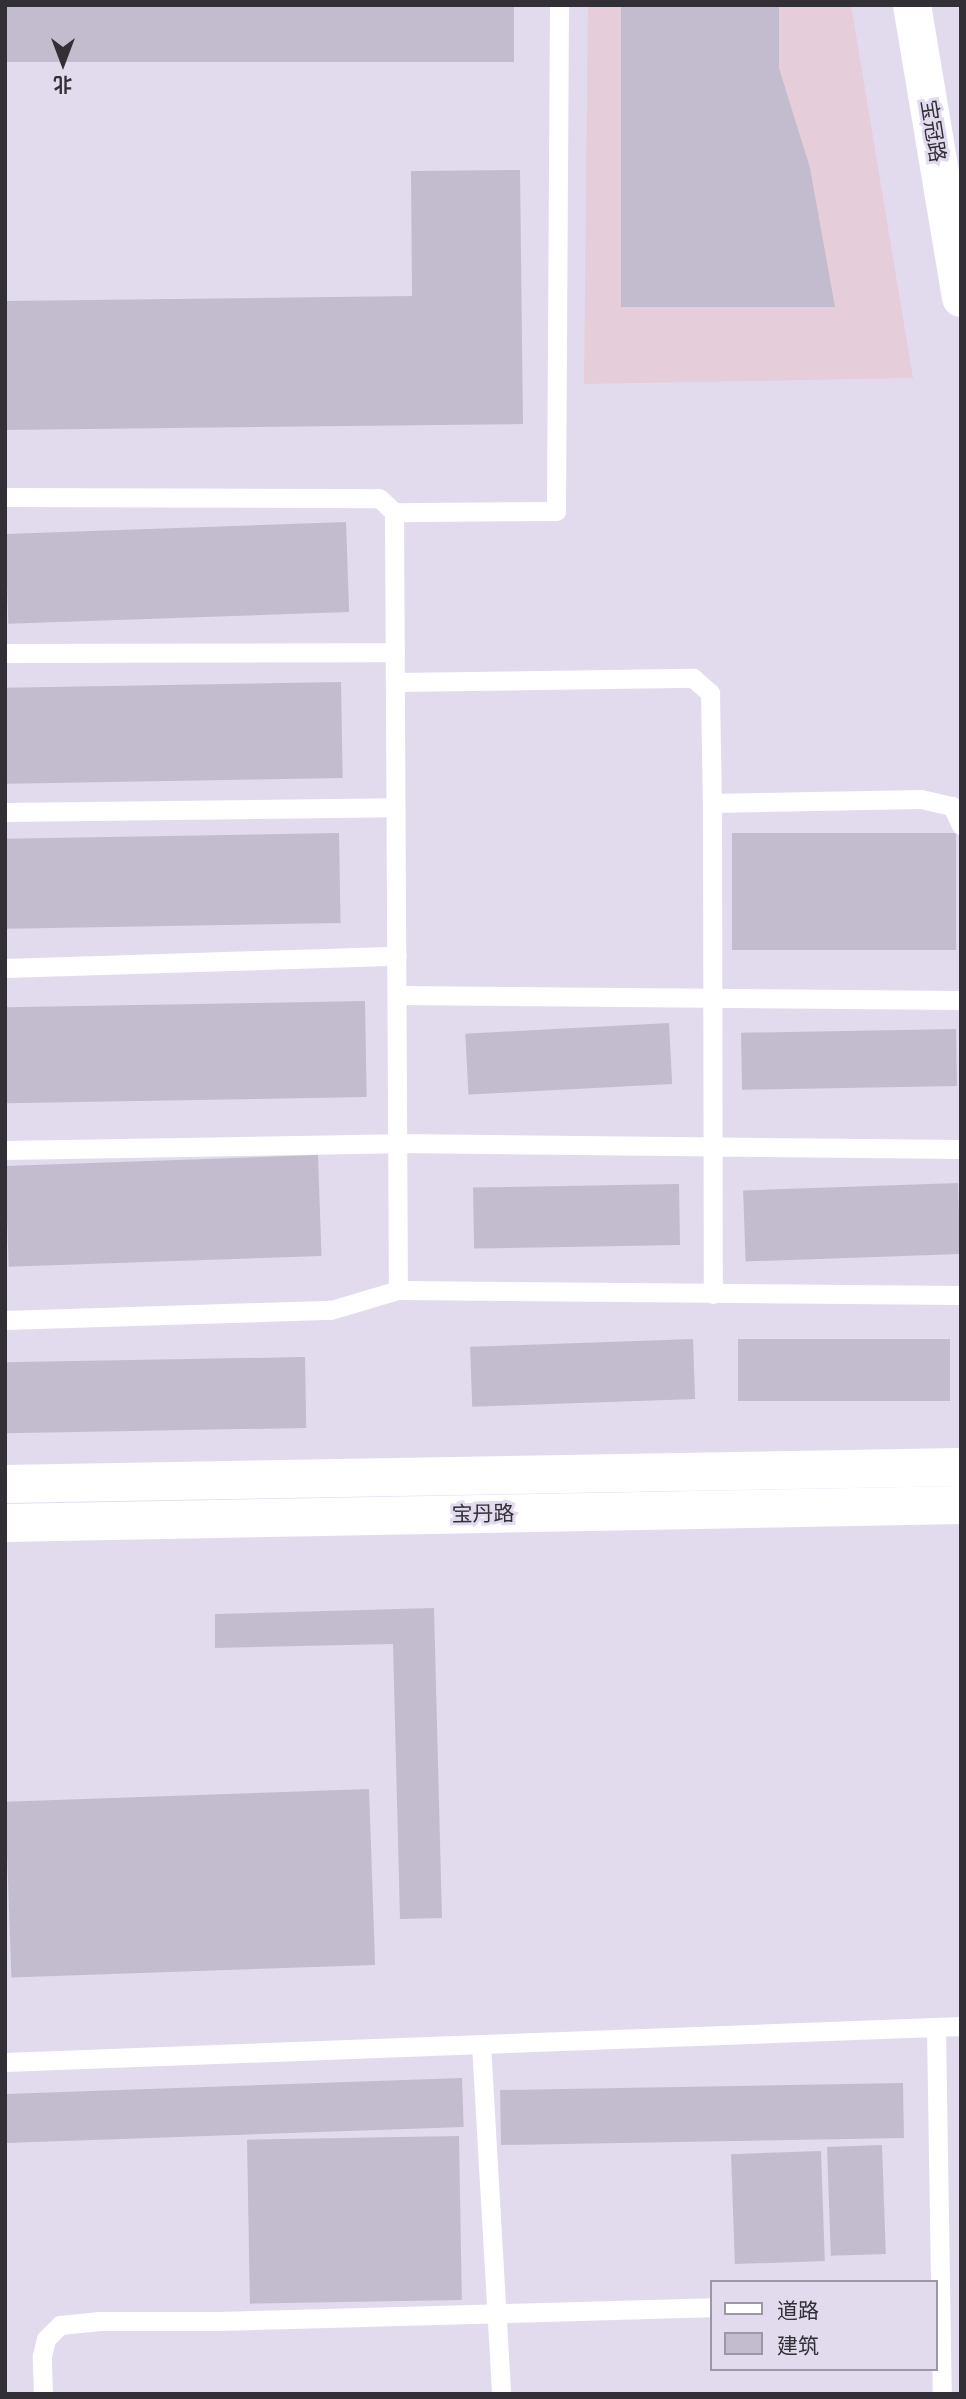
<!DOCTYPE html>
<meta charset="utf-8">
<style>
body{margin:0}
#map{position:relative;width:966px;height:2399px;overflow:hidden;background:#e2dbee;font-family:"Fira Sans","Noto Sans SC",sans-serif}
div>[style]{position:absolute}
.commercial>*{inset:0;background:#e5cdd9}
.building>*{inset:0;background:#c3bccf;transform-origin:0 0}
.service>*{height:19px;margin:-9.5px;padding:0 9.5px;transform-origin:9.5px;border-radius:9.5px;background:#fff}
.tertiary>*{height:38px;margin:-19px;padding:0 19px;transform-origin:19px;border-radius:19px;background:#fff}
span{translate:-50% -50%;white-space:nowrap;text-align:center;line-height:1.15;-webkit-text-stroke:6px #e2dbee;paint-order:stroke}
.street-label{font-size:21px;color:#322f37}
.frame{position:absolute;inset:0;border:7px solid #322f37;pointer-events:none}
.legend{position:absolute;left:710px;top:2280px;width:228px;height:91px;box-sizing:border-box;background:#e2dbee;border:2px solid #9c96a5;margin:0;padding:9px 12px;list-style:none;font-size:21px;color:#322f37}
.legend li{display:flex;align-items:center;gap:14px;height:35px}
.legend b{width:35px;border:2px solid #9c96a5}
.north{position:absolute;left:28px;top:28px;width:70px;height:70px;-webkit-text-stroke:5px #e2dbee;paint-order:stroke;rotate:180deg;font-size:19px;font-weight:700;line-height:28px;text-align:center;color:#322f37}
.north::after{content:'';display:block;margin:auto;width:24px;height:32px;background:#322f37;clip-path:polygon(50% 0,100% 100%,50% 72%,0 100%)}
</style>
<div id="map">
<div class="commercial">
<i style="clip-path:polygon(588px 5px,851px 5px,913px 378px,584px 384px)"></i>
</div>
<div class="building">
<i style="left:5px;top:5px;width:509px;height:57px"></i>
<i style="clip-path:polygon(621px 5px,779px 5px,779px 68px,810px 168px,835px 307px,621px 307px)"></i>
<i style="clip-path:polygon(520px 170px,523px 424px,5px 430px,5px 301px,412px 296px,411px 171px)"></i>
<i style="left:346px;top:522px;width:90px;height:341px;rotate:88deg"></i>
<i style="left:341px;top:682px;width:96px;height:336px;rotate:89deg"></i>
<i style="left:339px;top:833px;width:90px;height:334px;rotate:89deg"></i>
<i style="left:732px;top:833px;width:224px;height:117px"></i>
<i style="left:365px;top:1001px;width:96px;height:360px;rotate:89deg"></i>
<i style="left:669px;top:1023px;width:61px;height:204px;rotate:87deg"></i>
<i style="left:956px;top:1029px;width:57px;height:215px;rotate:89deg"></i>
<i style="left:318px;top:1155px;width:101px;height:313px;rotate:88deg"></i>
<i style="left:958px;top:1183px;width:71px;height:215px;rotate:88deg"></i>
<i style="left:679px;top:1184px;width:61px;height:206px;rotate:89deg"></i>
<i style="left:693px;top:1339px;width:60px;height:223px;rotate:88deg"></i>
<i style="left:738px;top:1339px;width:212px;height:62px"></i>
<i style="left:305px;top:1357px;width:71px;height:300px;rotate:89deg"></i>
<i style="clip-path:polygon(434px 1608px,442px 1918px,400px 1919px,393px 1644px,215px 1648px,215px 1614px)"></i>
<i style="left:369px;top:1789px;width:176px;height:364px;rotate:88deg"></i>
<i style="left:462px;top:2078px;width:49px;height:457px;rotate:88deg"></i>
<i style="left:903px;top:2083px;width:55px;height:403px;rotate:89deg"></i>
<i style="left:459px;top:2136px;width:164px;height:212px;rotate:89deg"></i>
<i style="left:882px;top:2145px;width:109px;height:55px;rotate:88deg"></i>
<i style="left:821px;top:2151px;width:110px;height:90px;rotate:88deg"></i>
</div>
<div class="service">
<i style="left:559px;top:5px;width:506px;rotate:90.34deg"></i>
<i style="left:556px;top:511px;width:162px;rotate:179.6deg"></i>
<i style="left:394px;top:512px;width:778px;rotate:89.71deg"></i>
<i style="left:398px;top:1290px;width:563px;rotate:0.51deg"></i>
<i style="left:5px;top:497px;width:374px;rotate:0.2deg"></i>
<i style="left:379px;top:498px;width:21px;rotate:43deg"></i>
<i style="left:5px;top:653px;width:390px;rotate:-0.1deg"></i>
<i style="left:395px;top:682px;width:298px;rotate:-0.8deg"></i>
<i style="left:693px;top:678px;width:23px;rotate:41deg"></i>
<i style="left:710px;top:693px;width:110px;rotate:89deg"></i>
<i style="left:712px;top:803px;width:209px;rotate:-1.1deg"></i>
<i style="left:921px;top:799px;width:32px;rotate:13deg"></i>
<i style="left:952px;top:806px;width:21px;rotate:65deg"></i>
<i style="left:712px;top:803px;width:491px;rotate:89.9deg"></i>
<i style="left:5px;top:812px;width:390px;rotate:-0.7deg"></i>
<i style="left:5px;top:968px;width:392px;rotate:-1.8deg"></i>
<i style="left:397px;top:995px;width:564px;rotate:0.51deg"></i>
<i style="left:5px;top:1150px;width:392px;rotate:-1deg"></i>
<i style="left:397px;top:1143px;width:564px;rotate:0.61deg"></i>
<i style="left:5px;top:1320px;width:326px;rotate:-1.8deg"></i>
<i style="left:331px;top:1310px;width:70px;rotate:-16.6deg"></i>
<i style="left:936px;top:2027px;width:367px;rotate:89.1deg"></i>
<i style="left:481px;top:2044px;width:351px;rotate:86.7deg"></i>
<i style="left:5px;top:2062px;width:957px;rotate:-2.16deg"></i>
<i style="left:43px;top:2394px;width:38px;rotate:-92deg"></i>
<i style="left:42px;top:2356px;width:17px;rotate:-77deg"></i>
<i style="left:46px;top:2339px;width:20px;rotate:-45deg"></i>
<i style="left:60px;top:2325px;width:40px;rotate:-5.7deg"></i>
<i style="left:100px;top:2321px;width:120px"></i>
<i style="left:220px;top:2321px;width:492px;rotate:-1.6deg"></i>
</div>
<div class="tertiary">
<i style="left:912px;top:5px;width:297px;rotate:80.5deg"></i>
<i style="left:5px;top:1484px;width:956px;rotate:-1.02deg"></i>
<i style="left:5px;top:1523px;width:956px;rotate:-1.08deg"></i>
</div>
<div class="street-label">
<span style="left:933px;top:131px;rotate:81deg">宝冠路</span>
<span style="left:483px;top:1514px;rotate:-1deg">宝丹路</span>
</div>
<div class="frame"></div>
<ul class="legend">
<li><b style="height:9px;background:#fff"></b>道路</li>
<li><b style="height:19px;background:#c3bccf"></b>建筑</li>
</ul>
<div class="north">北</div>
</div>
